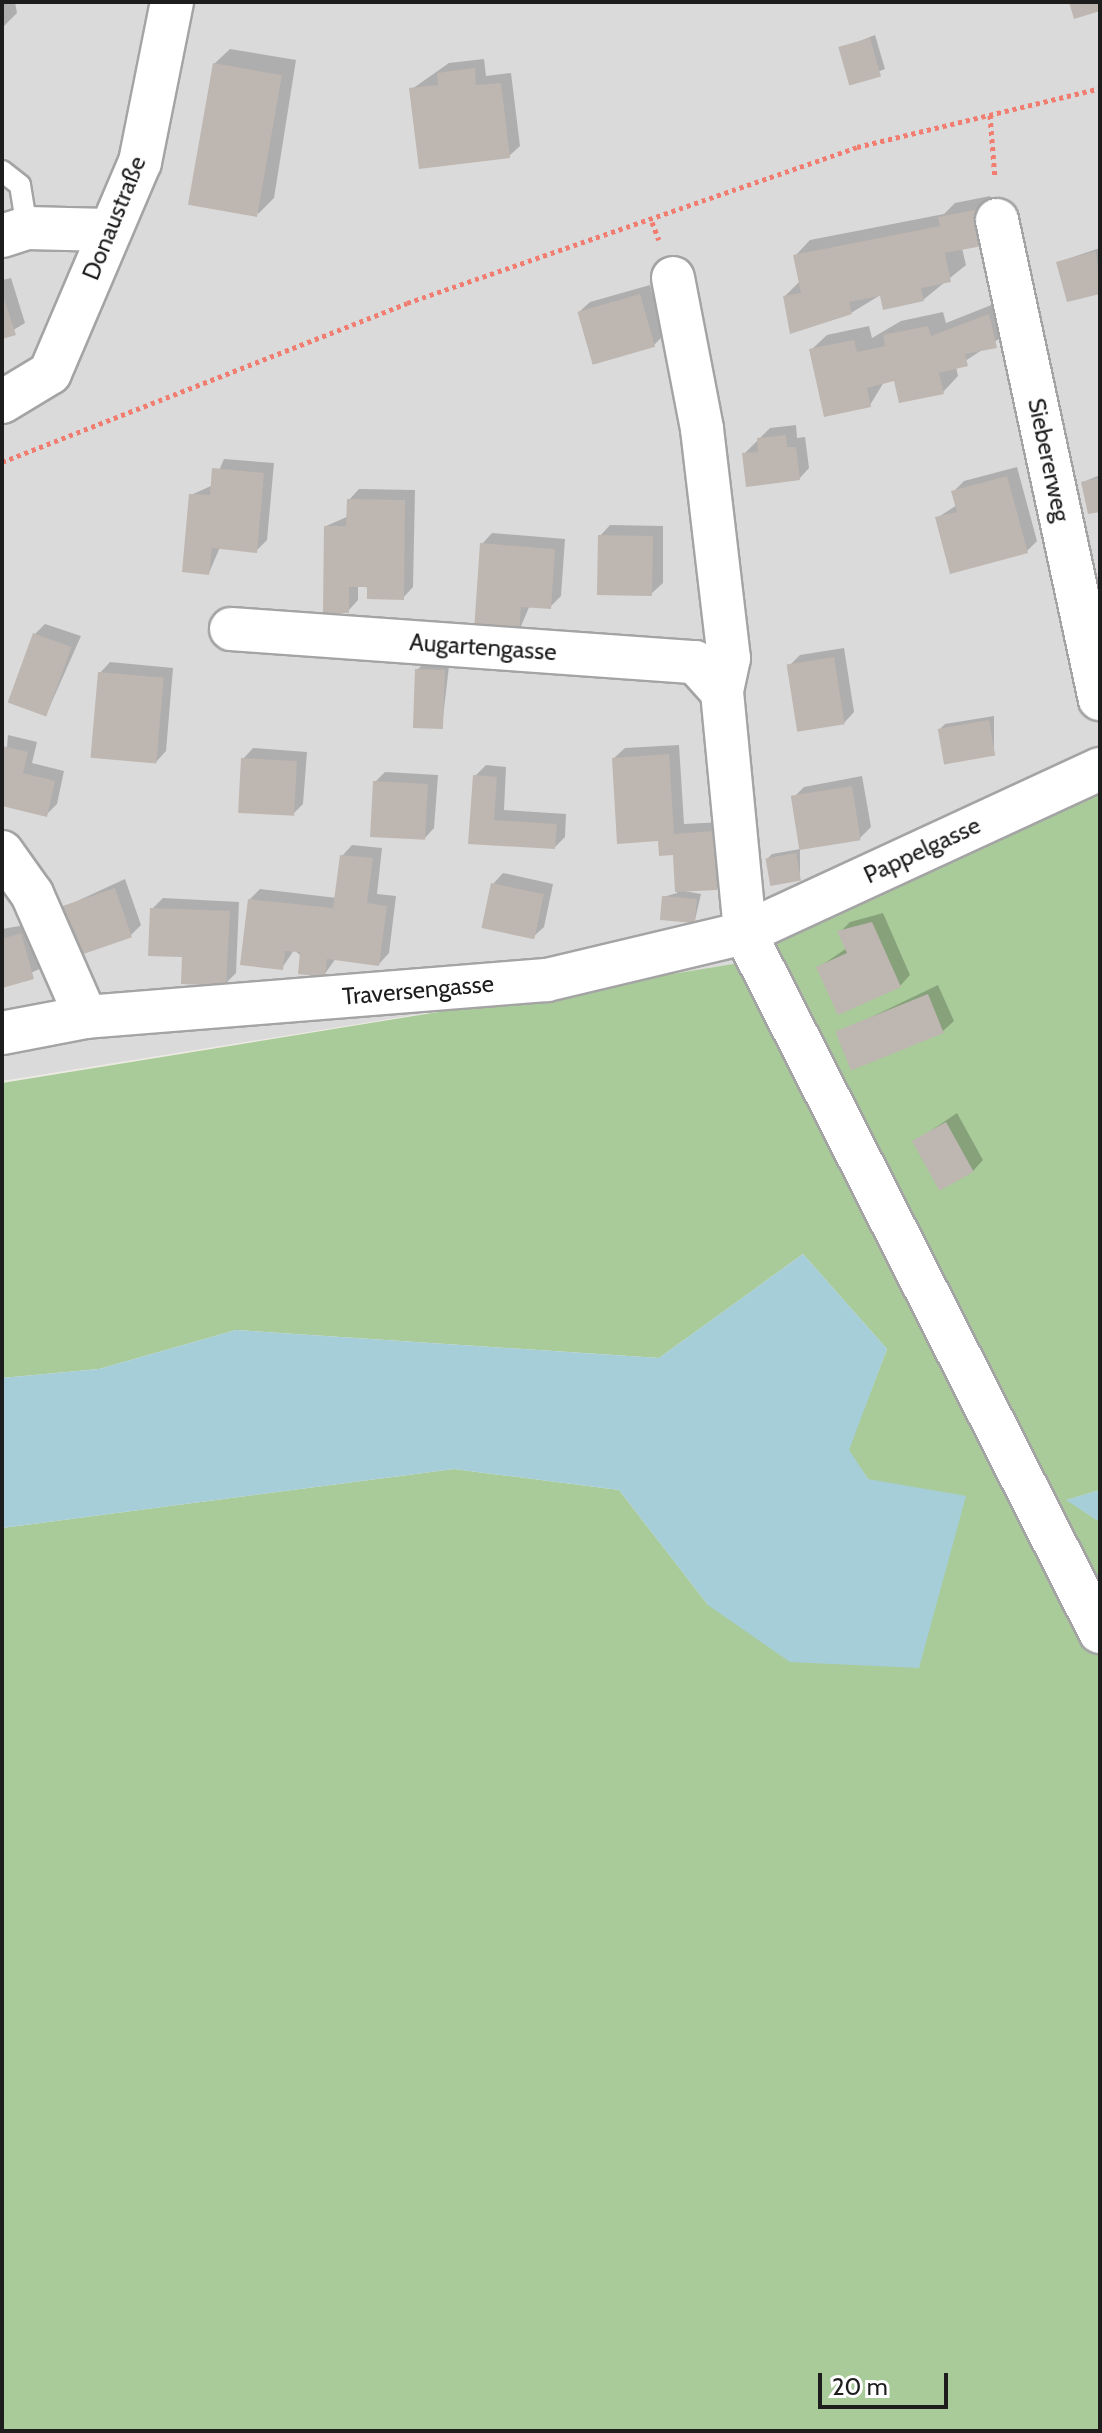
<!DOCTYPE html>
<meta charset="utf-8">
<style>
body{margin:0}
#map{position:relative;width:1102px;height:2433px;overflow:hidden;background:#edeae3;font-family:Cabin,sans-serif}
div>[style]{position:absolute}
.residential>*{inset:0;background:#dbdada}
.forest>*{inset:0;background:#a9cb9a}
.water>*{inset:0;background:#a6ced9}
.shadow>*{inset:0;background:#0003}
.building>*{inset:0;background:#beb6b0;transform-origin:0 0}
.path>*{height:5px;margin-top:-2.5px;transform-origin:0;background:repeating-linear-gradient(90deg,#f17c70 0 4px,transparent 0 8px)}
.roads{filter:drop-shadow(2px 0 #a4a4a4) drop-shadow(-2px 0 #a4a4a4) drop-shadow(0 2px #a4a4a4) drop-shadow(0 -2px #a4a4a4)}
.service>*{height:20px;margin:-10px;padding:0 10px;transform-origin:10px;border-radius:10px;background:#fff}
.minor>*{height:42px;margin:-21px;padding:0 21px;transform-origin:21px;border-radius:21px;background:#fff}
span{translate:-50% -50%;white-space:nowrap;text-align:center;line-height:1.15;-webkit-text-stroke:6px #fff;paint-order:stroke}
.street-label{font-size:24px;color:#1d1d1d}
.frame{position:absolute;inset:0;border:4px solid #1d1d1d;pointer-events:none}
.scale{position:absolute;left:818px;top:2373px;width:130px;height:36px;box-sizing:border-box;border:4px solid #1d1d1d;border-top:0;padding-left:10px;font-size:24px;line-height:28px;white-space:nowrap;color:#1d1d1d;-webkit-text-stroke:6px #fff;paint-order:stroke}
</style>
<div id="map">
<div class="residential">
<i style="clip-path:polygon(2px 2px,1100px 2px,1100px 779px,733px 964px,2px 1081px)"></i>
</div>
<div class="forest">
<i style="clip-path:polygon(1100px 779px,1100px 1490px,1067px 1500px,1100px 1522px,1100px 2431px,2px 2431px,2px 1528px,454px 1469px,619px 1490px,708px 1605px,868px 1479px,848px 1450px,887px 1349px,803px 1254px,659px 1358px,236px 1330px,99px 1369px,2px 1378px,2px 1083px,733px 964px)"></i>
</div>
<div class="water">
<i style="clip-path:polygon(803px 1254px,887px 1349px,849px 1450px,868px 1479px,966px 1496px,919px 1668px,790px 1662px,708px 1605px,619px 1490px,454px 1469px,2px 1528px,2px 1378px,99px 1369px,236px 1330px,659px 1358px)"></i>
<i style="clip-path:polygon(1100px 1490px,1100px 1522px,1066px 1500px)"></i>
</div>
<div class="shadow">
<i style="clip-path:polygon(2px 2px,15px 2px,17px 13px,2px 28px)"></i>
<i style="clip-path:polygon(875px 35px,885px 69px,852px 82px,842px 48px)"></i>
<i style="clip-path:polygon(230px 49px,296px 60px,274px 198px,258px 214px,214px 64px)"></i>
<i style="clip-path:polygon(484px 59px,486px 76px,511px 73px,520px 146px,509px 156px,412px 89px,449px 63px)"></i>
<i style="clip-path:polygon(990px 196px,996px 229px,962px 248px,966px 265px,923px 300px,882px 294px,851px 313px,785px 296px,800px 281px,795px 256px,810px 240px,944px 214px,955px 203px)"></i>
<i style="clip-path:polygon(1100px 248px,1100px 292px,1068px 300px,1058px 262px)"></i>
<i style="clip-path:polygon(11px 278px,25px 323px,2px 337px,2px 280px)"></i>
<i style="clip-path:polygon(650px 285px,664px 335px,654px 345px,579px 312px,590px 302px)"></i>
<i style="clip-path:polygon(1004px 300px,1011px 331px,956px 367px,958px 376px,943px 392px,896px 379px,884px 382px,870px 405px,811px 350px,827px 335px,869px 326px,872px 338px,901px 321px,943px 312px,946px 323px)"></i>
<i style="clip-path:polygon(796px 425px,797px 438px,805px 437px,809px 468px,799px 479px,744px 454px,770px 428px)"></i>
<i style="clip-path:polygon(224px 459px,274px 463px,267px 540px,256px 551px,220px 547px,209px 573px,191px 495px,213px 485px)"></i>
<i style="clip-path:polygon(1017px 467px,1037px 541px,1027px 551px,937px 518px,957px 505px,953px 492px,964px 481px)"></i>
<i style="clip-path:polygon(1100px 475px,1100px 510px,1083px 482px)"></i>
<i style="clip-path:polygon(359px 489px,415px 490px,413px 587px,403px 598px,358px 585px,358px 600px,348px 611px,326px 526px,349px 516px,349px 500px)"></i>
<i style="clip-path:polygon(610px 525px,663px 526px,663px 583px,652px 593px,600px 536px)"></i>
<i style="clip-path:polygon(492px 533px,565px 539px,561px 596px,550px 607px,530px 605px,518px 633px,482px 544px)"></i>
<i style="clip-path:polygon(45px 624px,81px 636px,46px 715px,35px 634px)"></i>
<i style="clip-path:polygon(844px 648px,854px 712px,844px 723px,790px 665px,800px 655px)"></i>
<i style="clip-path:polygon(110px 662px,173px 668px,166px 751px,156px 762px,100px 673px)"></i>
<i style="clip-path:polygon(422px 665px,449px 666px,442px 726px,417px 670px)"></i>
<i style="clip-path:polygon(994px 716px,994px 753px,940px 729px,945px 724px)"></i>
<i style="clip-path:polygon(8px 735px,37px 742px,32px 763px,64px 771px,57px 804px,46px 815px,2px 804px)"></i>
<i style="clip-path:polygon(679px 745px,684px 824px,724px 822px,727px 877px,717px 888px,679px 890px,701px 894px,695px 920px,663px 897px,677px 893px,674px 853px,614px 758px,625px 748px)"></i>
<i style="clip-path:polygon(253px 748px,307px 752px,303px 804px,293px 814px,243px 759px)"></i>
<i style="clip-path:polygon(486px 765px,506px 767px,504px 810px,566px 814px,565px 837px,555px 847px,471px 842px,475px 776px)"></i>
<i style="clip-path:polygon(385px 772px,438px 775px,434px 828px,424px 839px,375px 782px)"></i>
<i style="clip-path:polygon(862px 776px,871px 827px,860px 838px,793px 798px,804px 787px)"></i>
<i style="clip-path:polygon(352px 845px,382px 848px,377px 894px,396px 896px,389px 953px,379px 964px,336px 958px,324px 975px,294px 950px,282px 968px,250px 899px,260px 889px,337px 898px,342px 856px)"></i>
<i style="clip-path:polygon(800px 849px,800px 879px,767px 859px,772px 854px)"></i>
<i style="clip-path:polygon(503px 873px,553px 884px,544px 927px,533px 937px,493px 884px)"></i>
<i style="clip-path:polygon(125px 879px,141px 925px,131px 935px,62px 908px)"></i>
<i style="clip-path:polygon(163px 898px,239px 902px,236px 973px,225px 984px,185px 955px,152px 909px)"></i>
<i style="clip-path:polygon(883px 913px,910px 975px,900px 986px,819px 967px,847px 948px,840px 932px,850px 922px)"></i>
<i style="clip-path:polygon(31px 924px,44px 967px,2px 986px,2px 929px)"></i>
<i style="clip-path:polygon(938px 985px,954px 1021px,943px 1031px,838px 1033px)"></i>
<i style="clip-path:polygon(957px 1113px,983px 1160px,973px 1171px,914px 1142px)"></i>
</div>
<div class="building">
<i style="clip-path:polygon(1069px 2px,1100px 2px,1100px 11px,1074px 19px)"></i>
<i style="left:870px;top:38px;width:40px;height:33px;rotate:74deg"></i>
<i style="left:213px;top:63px;width:70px;height:144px;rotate:10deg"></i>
<i style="clip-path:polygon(475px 68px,476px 85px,501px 83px,510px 158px,419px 169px,409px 88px,438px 85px,437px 73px)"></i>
<i style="clip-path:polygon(975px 210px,982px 246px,945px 253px,951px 282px,921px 288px,924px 301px,883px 310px,880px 296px,849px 302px,852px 314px,790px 334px,783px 296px,801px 293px,793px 255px,940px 226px,938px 217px)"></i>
<i style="clip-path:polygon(1096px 251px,1100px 294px,1067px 302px,1056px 262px)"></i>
<i style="clip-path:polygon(2px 293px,16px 335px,2px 339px)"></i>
<i style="left:640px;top:294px;width:55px;height:65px;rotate:74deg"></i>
<i style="clip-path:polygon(989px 314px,997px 348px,965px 354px,968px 366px,939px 373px,944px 394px,899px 403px,894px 381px,867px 388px,871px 407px,824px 417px,809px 349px,854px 340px,857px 352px,885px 346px,883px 335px,928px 326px,931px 336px)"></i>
<i style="clip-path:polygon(786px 435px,787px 447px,796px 447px,800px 480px,746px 487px,742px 453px,758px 452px,757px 438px)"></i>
<i style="clip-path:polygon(212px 468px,264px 473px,257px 553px,212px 548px,209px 575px,182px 572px,189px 494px,210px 495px)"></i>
<i style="clip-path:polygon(1007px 476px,1028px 553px,950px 574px,935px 517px,957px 512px,951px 491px)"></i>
<i style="clip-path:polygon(1100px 478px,1100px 512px,1088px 514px,1081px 482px)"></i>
<i style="clip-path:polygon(347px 499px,405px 500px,404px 600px,367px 599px,367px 587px,349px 587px,349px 613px,323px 613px,324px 526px,346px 526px)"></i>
<i style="left:598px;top:535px;width:55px;height:60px;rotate:1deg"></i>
<i style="clip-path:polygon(480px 543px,555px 549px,551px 609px,521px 607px,519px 635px,474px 631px)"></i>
<i style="left:33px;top:633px;width:41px;height:74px;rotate:20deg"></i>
<i style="left:834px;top:657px;width:68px;height:48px;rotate:81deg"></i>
<i style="left:415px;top:669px;width:30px;height:59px;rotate:2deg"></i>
<i style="left:98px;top:672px;width:66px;height:86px;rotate:5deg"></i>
<i style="left:989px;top:720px;width:36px;height:52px;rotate:80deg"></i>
<i style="clip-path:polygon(2px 746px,28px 752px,23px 773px,55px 781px,47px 817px,2px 806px)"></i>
<i style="clip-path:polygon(669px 754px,674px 834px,714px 831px,717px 890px,675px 892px,673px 855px,659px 856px,658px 841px,617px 844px,612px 758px)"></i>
<i style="left:241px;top:758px;width:56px;height:55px;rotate:3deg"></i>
<i style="clip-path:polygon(473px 775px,497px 777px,494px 820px,557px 824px,555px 849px,468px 844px)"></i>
<i style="left:373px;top:781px;width:55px;height:56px;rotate:3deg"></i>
<i style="left:852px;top:786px;width:55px;height:62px;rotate:81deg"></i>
<i style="left:796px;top:853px;width:28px;height:31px;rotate:80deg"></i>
<i style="clip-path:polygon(340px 855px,373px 858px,367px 903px,387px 906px,379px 966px,327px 959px,325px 977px,298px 974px,300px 952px,285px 951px,283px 970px,240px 965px,248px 899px,333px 908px)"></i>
<i style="left:491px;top:883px;width:54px;height:46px;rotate:12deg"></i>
<i style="left:115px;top:888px;width:52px;height:59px;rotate:71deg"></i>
<i style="left:662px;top:896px;width:35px;height:24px;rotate:5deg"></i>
<i style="clip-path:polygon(150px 908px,230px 911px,226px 986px,181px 984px,182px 957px,148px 956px)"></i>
<i style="clip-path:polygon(872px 922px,901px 987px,838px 1015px,816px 967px,847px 953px,837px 931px)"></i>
<i style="clip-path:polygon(21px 933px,34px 979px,2px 988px,2px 939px)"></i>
<i style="left:928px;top:994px;width:42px;height:100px;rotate:68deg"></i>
<i style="left:946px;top:1122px;width:57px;height:39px;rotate:61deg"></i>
</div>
<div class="path">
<i style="left:990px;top:115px;width:63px;rotate:85.5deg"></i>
<i style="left:652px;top:222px;width:19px;rotate:69deg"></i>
<i style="left:2px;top:462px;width:435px;rotate:-21.4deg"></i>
<i style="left:407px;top:303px;width:476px;rotate:-19.1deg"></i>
<i style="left:857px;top:147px;width:250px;rotate:-13.6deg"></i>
</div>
<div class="roads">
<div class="service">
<i style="left:2px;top:171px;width:23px;rotate:38deg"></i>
<i style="left:20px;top:185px;width:44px;rotate:80.8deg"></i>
</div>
<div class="minor">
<i style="left:997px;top:220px;width:490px;rotate:77.9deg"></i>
<i style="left:2px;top:236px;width:26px;rotate:-18deg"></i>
<i style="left:27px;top:228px;width:81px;rotate:1.4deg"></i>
<i style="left:673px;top:278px;width:154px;rotate:79.1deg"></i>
<i style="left:702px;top:429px;width:231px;rotate:83.3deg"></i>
<i style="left:729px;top:658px;width:35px;rotate:102deg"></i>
<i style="left:2px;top:402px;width:56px;rotate:-31.1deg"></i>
<i style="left:50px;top:373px;width:229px;rotate:-66.9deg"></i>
<i style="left:140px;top:162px;width:163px;rotate:-78.7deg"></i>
<i style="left:231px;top:629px;width:465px;rotate:4.1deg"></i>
<i style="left:695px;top:662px;width:40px;rotate:48deg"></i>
<i style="left:722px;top:692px;width:242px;rotate:84.5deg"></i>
<i style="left:745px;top:933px;width:784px;rotate:63.08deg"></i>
<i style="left:2px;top:852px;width:52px;rotate:54.5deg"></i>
<i style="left:32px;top:894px;width:134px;rotate:66.3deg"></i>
<i style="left:2px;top:1033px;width:86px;rotate:-10.8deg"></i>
<i style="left:86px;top:1017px;width:462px;rotate:-4.6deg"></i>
<i style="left:547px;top:980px;width:204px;rotate:-13.4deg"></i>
<i style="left:745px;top:933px;width:391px;rotate:-24.8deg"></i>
</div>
</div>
<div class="street-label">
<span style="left:114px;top:218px;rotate:-68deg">Donaustraße</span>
<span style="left:1049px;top:460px;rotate:78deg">Siebererweg</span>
<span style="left:483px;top:647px;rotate:4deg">Augartengasse</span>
<span style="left:922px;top:850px;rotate:-25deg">Pappelgasse</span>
<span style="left:418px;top:990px;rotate:-5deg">Traversengasse</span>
</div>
<div class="frame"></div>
<div class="scale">20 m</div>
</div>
